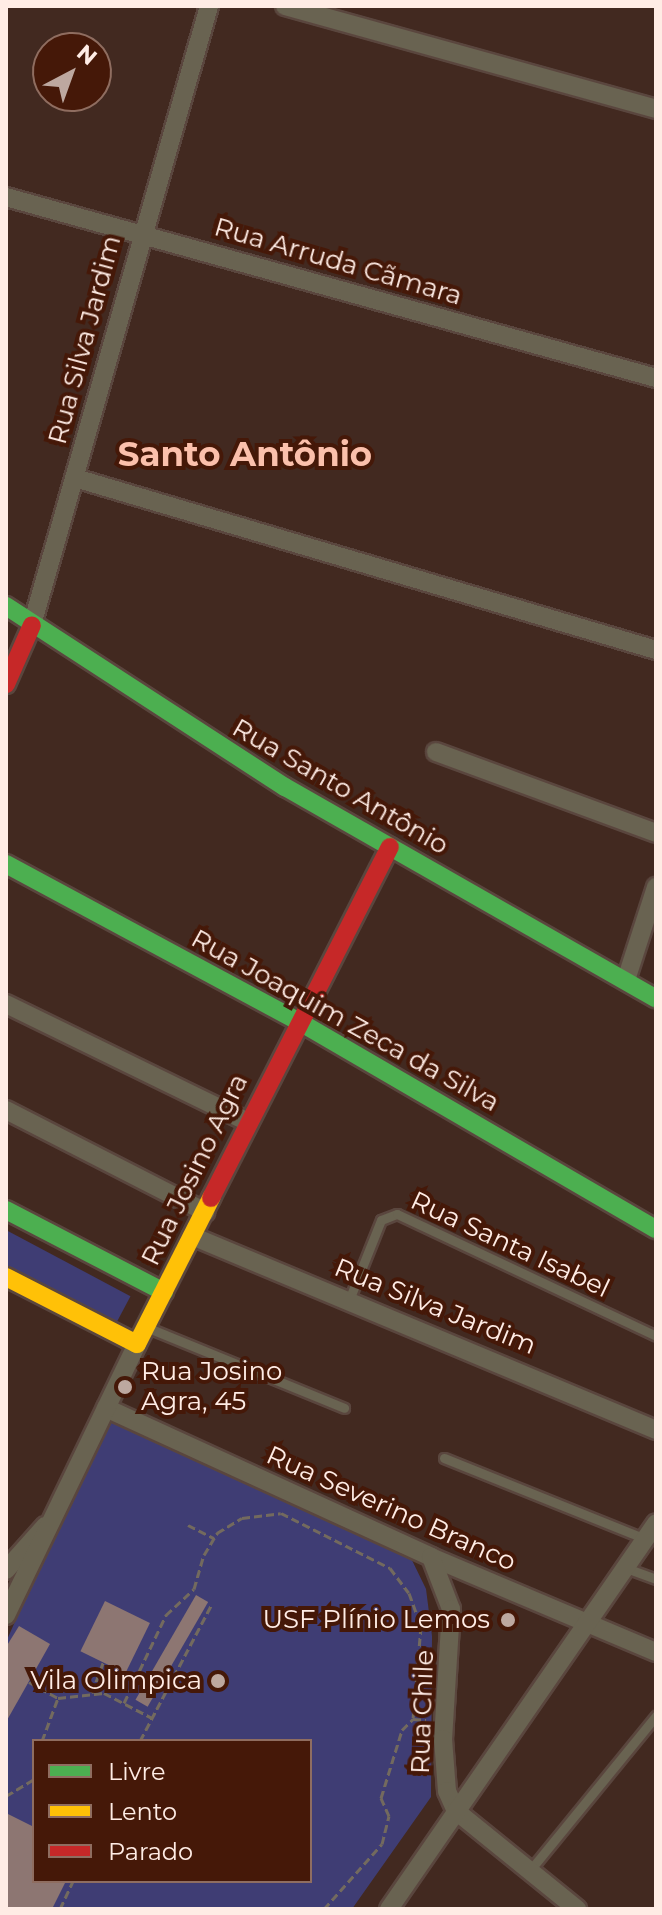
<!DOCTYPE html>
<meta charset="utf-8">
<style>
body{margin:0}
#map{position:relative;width:662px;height:1915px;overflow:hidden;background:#422920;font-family:Montserrat,sans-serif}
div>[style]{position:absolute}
.green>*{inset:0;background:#3f3d74;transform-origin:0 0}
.building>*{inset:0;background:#8d7672;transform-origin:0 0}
.path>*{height:3px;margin-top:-1.5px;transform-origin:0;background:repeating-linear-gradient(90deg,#736a5e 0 8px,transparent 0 12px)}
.roads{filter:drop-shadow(2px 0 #5a463e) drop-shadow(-2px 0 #5a463e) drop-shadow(0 2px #5a463e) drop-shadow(0 -2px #5a463e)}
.lane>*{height:9px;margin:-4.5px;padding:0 4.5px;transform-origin:4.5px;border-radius:4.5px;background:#696351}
.street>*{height:18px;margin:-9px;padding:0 9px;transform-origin:9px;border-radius:9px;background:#696351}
.fast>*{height:18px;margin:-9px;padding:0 9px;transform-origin:9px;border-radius:9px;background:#4caf50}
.slow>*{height:18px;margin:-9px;padding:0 9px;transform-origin:9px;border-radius:9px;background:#ffc107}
.jam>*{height:18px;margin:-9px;padding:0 9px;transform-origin:9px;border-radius:9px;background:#c62828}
.dots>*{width:22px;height:22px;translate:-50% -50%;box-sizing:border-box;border:4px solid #451808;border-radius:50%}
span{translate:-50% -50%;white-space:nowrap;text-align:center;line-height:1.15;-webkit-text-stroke:8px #451808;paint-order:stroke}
.street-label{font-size:26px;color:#ffece5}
.poi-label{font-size:26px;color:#ffece5}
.left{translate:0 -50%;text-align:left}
.right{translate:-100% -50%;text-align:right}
.district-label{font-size:34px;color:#fbc0ac;font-weight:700}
.frame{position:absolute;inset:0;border:8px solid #ffece5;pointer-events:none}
.legend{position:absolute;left:32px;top:1739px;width:280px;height:144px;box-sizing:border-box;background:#451808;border:2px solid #8f6d60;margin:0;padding:10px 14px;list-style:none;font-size:24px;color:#ffece5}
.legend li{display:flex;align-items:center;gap:16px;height:40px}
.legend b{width:40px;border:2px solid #8f6d60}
.north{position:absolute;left:32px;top:32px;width:80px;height:80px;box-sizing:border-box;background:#451808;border:2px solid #8f6d60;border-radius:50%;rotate:41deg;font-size:22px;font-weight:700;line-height:32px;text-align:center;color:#ffece5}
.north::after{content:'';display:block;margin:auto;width:28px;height:36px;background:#bda8a0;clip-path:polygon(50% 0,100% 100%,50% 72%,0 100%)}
</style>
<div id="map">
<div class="green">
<i style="left:6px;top:1230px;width:141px;height:34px;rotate:28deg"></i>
<i style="clip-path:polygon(evenodd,106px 1416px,409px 1554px,426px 1589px,432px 1636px,431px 1797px,352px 1909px,6px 1909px,6px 1642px,106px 1416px,34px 1741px,310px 1741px,310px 1881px,34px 1881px,34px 1741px)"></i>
</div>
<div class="building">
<i style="left:196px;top:1595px;width:14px;height:121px;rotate:30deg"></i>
<i style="left:105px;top:1601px;width:50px;height:56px;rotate:26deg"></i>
<i style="clip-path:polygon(19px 1626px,50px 1644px,6px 1722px,6px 1647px)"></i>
<i style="clip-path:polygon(6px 1813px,34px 1827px,34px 1881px,66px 1881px,52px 1909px,6px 1909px)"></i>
</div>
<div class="path">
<i style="left:188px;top:1525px;width:29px;rotate:27deg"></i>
<i style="left:29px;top:1682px;width:33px;rotate:29deg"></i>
<i style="left:58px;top:1698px;width:46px;rotate:-6.2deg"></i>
<i style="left:104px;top:1693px;width:54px;rotate:27.5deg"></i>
<i style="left:92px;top:1693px;width:33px;rotate:-70deg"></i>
<i style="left:124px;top:1703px;width:98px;rotate:-64.5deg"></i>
<i style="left:166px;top:1615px;width:38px;rotate:-43deg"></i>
<i style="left:194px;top:1589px;width:35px;rotate:-74deg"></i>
<i style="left:204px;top:1555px;width:26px;rotate:-59deg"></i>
<i style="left:217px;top:1533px;width:29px;rotate:-31deg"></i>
<i style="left:242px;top:1518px;width:39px;rotate:-7deg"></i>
<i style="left:281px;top:1513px;width:122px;rotate:26.8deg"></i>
<i style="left:390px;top:1568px;width:31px;rotate:53deg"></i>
<i style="left:409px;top:1593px;width:35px;rotate:70deg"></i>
<i style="left:421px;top:1626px;width:93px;rotate:94.9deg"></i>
<i style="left:42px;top:1741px;width:46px;rotate:-69.6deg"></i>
<i style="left:140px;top:1741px;width:155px;rotate:-62.3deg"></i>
<i style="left:6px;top:1796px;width:33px;rotate:-31deg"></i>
<i style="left:60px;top:1909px;width:31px;rotate:-65deg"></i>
<i style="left:324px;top:1909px;width:87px;rotate:-48.3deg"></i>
<i style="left:382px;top:1844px;width:29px;rotate:-76deg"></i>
<i style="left:389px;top:1816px;width:20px;rotate:-114deg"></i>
<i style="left:381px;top:1798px;width:71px;rotate:-72.8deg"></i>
<i style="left:402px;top:1730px;width:16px;rotate:-45deg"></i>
<i style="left:413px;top:1719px;width:13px;rotate:4deg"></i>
</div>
<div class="roads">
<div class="lane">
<i style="left:349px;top:1300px;width:86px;rotate:-68.2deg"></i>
<i style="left:381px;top:1220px;width:17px;rotate:-21deg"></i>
<i style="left:397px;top:1214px;width:286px;rotate:25.2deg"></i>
<i style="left:146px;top:1327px;width:214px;rotate:22.2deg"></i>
<i style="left:444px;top:1458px;width:217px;rotate:21.9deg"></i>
<i style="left:626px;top:1568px;width:32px;rotate:20deg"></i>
<i style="left:531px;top:1869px;width:198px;rotate:-50.8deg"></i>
</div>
<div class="street">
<i style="left:285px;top:6px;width:385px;rotate:15.5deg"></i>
<i style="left:6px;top:197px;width:675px;rotate:15.56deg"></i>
<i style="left:75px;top:478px;width:606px;rotate:16.49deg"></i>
<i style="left:32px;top:625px;width:644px;rotate:-74.04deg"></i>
<i style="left:436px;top:752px;width:234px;rotate:20.2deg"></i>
<i style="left:626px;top:980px;width:98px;rotate:-72.1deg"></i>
<i style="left:6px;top:1004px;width:269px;rotate:26deg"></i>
<i style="left:6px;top:1110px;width:224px;rotate:27.1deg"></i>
<i style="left:192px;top:1236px;width:503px;rotate:22.69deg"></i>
<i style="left:106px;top:1408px;width:358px;rotate:24.6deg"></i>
<i style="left:431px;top:1557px;width:244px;rotate:22.9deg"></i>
<i style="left:431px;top:1557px;width:56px;rotate:69deg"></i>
<i style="left:451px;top:1609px;width:130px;rotate:93.5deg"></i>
<i style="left:443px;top:1739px;width:52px;rotate:85.6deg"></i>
<i style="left:447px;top:1791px;width:22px;rotate:66deg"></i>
<i style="left:456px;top:1811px;width:156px;rotate:39deg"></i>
<i style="left:6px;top:1570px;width:59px;rotate:-48.4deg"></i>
<i style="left:6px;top:1615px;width:301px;rotate:-64.2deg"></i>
<i style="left:389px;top:1909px;width:469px;rotate:-55.3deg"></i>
</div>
<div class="fast">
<i style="left:6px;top:606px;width:333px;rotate:33deg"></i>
<i style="left:285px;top:787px;width:427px;rotate:29.7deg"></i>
<i style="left:6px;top:864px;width:332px;rotate:28.3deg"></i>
<i style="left:298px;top:1021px;width:414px;rotate:30.2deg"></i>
<i style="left:6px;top:1210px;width:178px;rotate:27.4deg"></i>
</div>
<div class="slow">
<i style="left:6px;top:1277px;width:147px;rotate:27.1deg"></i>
<i style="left:137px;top:1344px;width:164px;rotate:-63.1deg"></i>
</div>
<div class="jam">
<i style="left:6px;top:684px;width:64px;rotate:-66.2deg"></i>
<i style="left:211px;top:1198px;width:394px;rotate:-63deg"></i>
</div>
</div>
<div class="dots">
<i style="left:125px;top:1387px;background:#bda8a0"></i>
<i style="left:508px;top:1620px;background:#bda8a0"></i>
<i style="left:218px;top:1681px;background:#bda8a0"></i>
</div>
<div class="street-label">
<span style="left:338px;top:262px;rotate:16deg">Rua Arruda Cãmara</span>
<span style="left:85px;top:340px;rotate:-75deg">Rua Silva Jardim</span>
<span style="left:340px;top:787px;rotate:30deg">Rua Santo Antônio</span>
<span style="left:345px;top:1021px;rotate:29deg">Rua Joaquim Zeca da Silva</span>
<span style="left:195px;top:1170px;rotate:-64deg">Rua Josino Agra</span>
<span style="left:510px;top:1245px;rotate:25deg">Rua Santa Isabel</span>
<span style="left:435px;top:1307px;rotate:22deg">Rua Silva Jardim</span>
<span style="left:391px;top:1509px;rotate:24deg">Rua Severino Branco</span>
<span style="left:423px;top:1712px;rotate:-88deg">Rua Chile</span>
</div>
<div class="poi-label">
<span class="left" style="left:141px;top:1387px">Rua Josino<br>Agra, 45</span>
<span class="right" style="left:490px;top:1620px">USF Plínio Lemos</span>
<span class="right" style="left:202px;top:1681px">Vila Olimpica</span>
</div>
<div class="district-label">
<span style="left:245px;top:455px">Santo Antônio</span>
</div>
<div class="frame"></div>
<ul class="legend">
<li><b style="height:10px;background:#4caf50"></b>Livre</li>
<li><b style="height:10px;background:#ffc107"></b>Lento</li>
<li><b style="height:10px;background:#c62828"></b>Parado</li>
</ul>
<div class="north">N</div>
</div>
